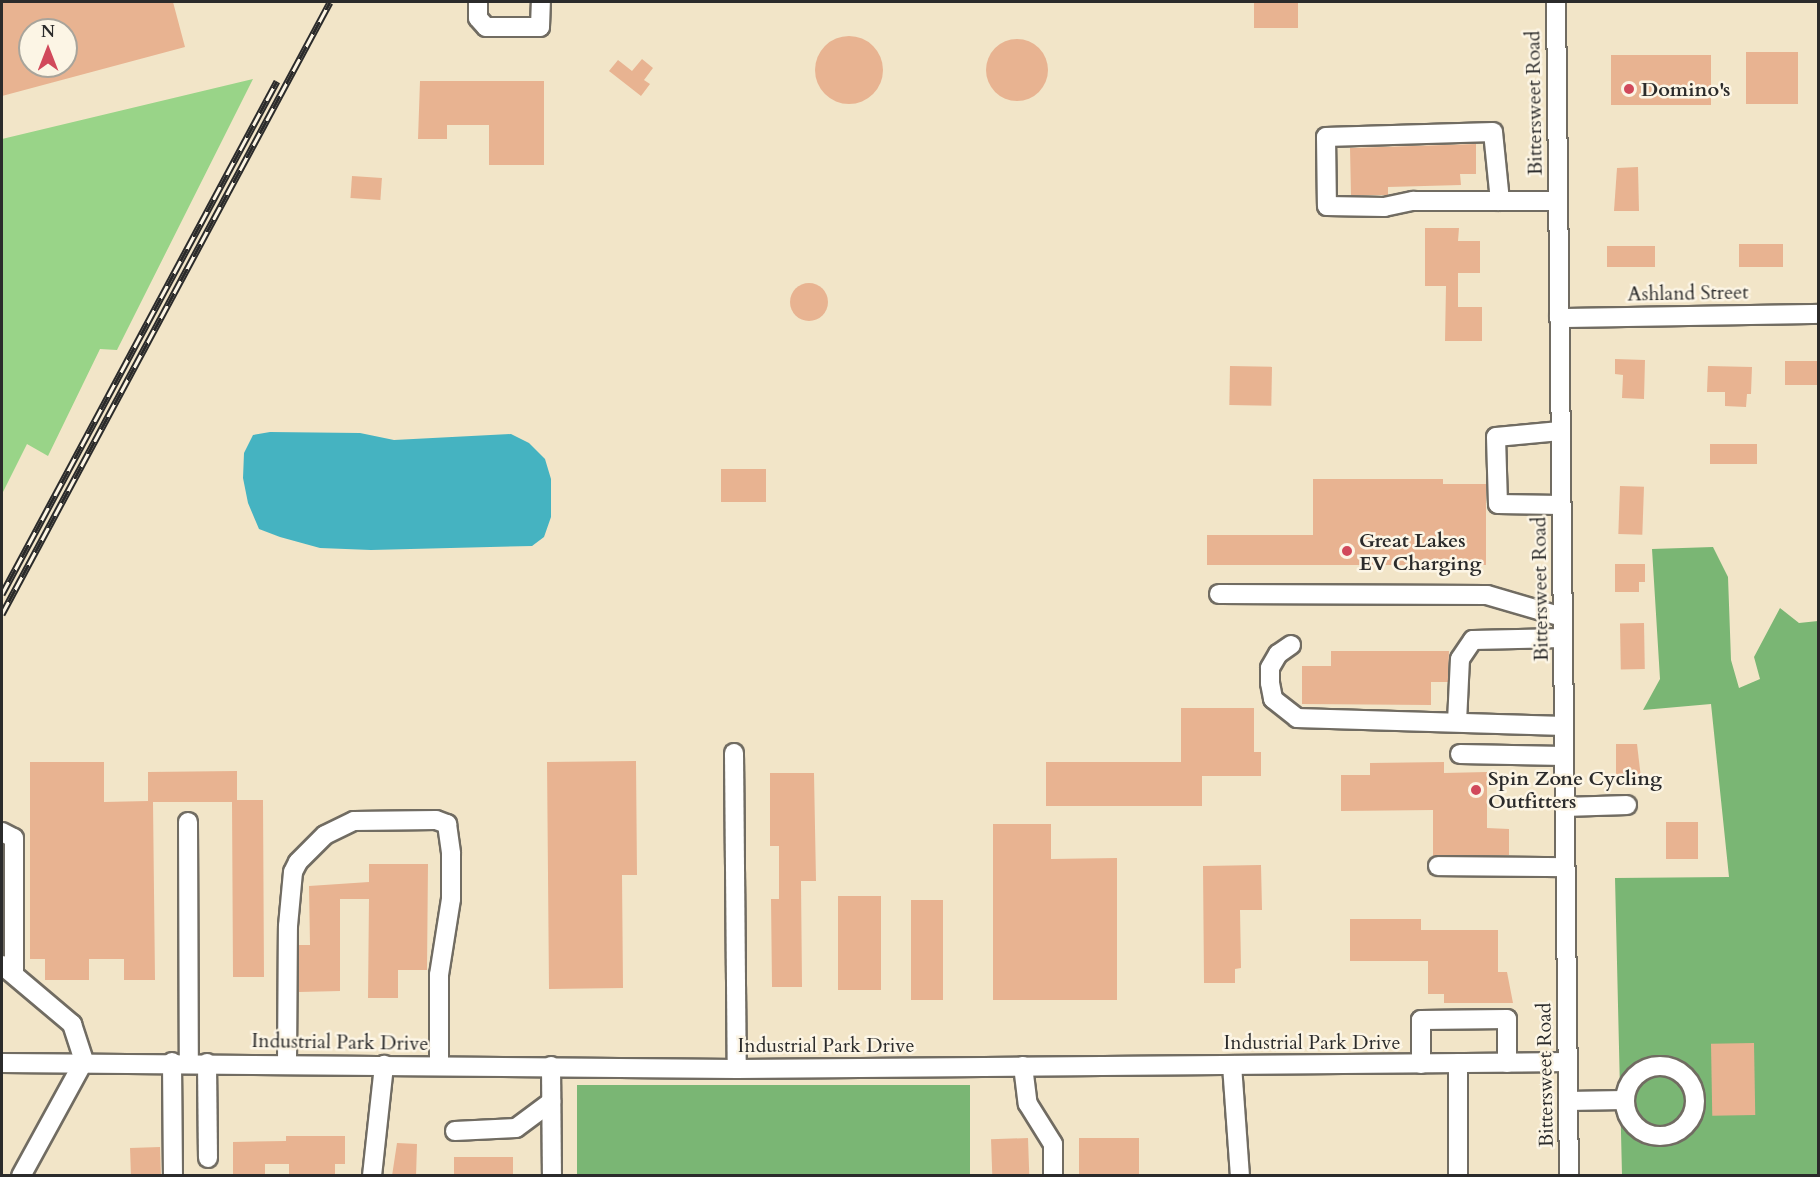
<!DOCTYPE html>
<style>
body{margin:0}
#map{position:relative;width:1820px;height:1177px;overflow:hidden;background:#f2e5c8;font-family:Cardo,serif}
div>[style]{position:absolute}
.green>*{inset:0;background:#99d488}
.forest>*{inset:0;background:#7ab674;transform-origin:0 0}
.water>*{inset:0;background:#45b3c1}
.building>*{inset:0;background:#e8b391;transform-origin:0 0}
.round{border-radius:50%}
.roads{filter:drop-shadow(2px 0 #716c62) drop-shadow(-2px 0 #716c62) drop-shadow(0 2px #716c62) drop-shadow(0 -2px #716c62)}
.minor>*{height:18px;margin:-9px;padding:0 9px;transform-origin:9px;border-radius:9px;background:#fff}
.minor>.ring{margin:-9px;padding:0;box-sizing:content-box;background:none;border:18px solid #fff;border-radius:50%}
.rail>*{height:7px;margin-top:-3.5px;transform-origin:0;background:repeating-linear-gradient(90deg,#fcf5e5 0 14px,#2b2b2b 0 28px);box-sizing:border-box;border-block:2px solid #2b2b2b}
.dots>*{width:16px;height:16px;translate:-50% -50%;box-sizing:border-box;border:3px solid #fcf5e5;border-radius:50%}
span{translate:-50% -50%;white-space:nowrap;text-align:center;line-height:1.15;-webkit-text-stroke:5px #fcf5e5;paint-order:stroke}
.poi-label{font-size:20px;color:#2b2b2b;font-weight:700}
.left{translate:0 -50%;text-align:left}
.street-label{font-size:20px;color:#2b2b2b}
.frame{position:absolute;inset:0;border:3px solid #2b2b2b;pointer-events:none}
.north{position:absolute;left:18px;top:18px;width:60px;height:60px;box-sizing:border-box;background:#fcf5e5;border:2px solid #a8a49b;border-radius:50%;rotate:0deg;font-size:16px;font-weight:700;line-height:24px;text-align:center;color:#2b2b2b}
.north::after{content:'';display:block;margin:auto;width:21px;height:27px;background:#d1495b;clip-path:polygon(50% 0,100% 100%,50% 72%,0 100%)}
</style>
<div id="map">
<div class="green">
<i style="clip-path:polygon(253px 79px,117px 350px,100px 349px,48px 456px,27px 444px,2px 494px,2px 139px)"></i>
</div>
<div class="forest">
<i style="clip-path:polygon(1713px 547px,1728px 577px,1731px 660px,1739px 688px,1760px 679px,1754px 657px,1780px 608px,1799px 623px,1818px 621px,1818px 1175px,1622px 1175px,1615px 878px,1729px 877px,1711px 704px,1643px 710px,1660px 679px,1652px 549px)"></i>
<i style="left:577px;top:1085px;width:393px;height:90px"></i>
</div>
<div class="water">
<i style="clip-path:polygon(270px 432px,360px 433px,394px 440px,511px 434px,529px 443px,545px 459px,551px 479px,551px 517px,544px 537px,532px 546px,371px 550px,320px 548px,280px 537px,259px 529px,248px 503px,243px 478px,244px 453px,253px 435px)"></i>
</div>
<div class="building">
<i style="clip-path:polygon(evenodd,2px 2px,173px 2px,185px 47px,2px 96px,2px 2px,30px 30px,66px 30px,66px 66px,30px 66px,30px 30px)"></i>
<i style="left:1254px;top:2px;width:44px;height:26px"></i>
<i class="round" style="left:815px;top:36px;width:68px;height:68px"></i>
<i class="round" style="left:986px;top:39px;width:62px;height:62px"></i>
<i style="left:1746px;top:52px;width:52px;height:52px"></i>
<i style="left:1711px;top:55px;width:50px;height:100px;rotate:90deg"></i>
<i style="clip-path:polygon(642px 59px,653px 68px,644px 80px,650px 84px,641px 96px,609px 71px,618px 60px,632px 71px)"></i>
<i style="clip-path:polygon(420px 81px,544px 81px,544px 165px,489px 165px,489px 125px,447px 125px,447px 139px,418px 139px)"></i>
<i style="clip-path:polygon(1476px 144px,1476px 174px,1460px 174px,1461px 185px,1388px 187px,1388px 195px,1351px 195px,1350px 148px)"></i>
<i style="clip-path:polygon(1638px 167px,1639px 211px,1614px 211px,1617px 168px)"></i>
<i style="left:352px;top:176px;width:30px;height:22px;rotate:4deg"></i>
<i style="clip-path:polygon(1425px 228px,1459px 228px,1458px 241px,1480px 241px,1480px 273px,1458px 273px,1458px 307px,1482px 307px,1482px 341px,1445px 341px,1446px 286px,1425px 286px)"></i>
<i style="left:1739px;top:244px;width:44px;height:23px"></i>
<i style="left:1655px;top:246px;width:21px;height:48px;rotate:90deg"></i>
<i class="round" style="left:790px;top:283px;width:38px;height:38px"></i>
<i style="clip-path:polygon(1615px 359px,1645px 360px,1644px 399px,1622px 398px,1623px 375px,1615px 374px)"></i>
<i style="left:1785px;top:361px;width:33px;height:24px"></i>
<i style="left:1230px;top:366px;width:42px;height:39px;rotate:1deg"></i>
<i style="clip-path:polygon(1708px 366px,1752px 367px,1751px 394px,1747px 394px,1746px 407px,1725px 406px,1725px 392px,1707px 392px)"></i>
<i style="left:1757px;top:444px;width:20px;height:47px;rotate:90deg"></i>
<i style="left:721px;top:469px;width:45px;height:33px"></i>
<i style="clip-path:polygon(1313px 479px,1443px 479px,1443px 484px,1486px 484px,1486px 565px,1207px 565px,1207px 535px,1313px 535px)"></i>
<i style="left:1620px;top:486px;width:24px;height:48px;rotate:2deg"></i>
<i style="clip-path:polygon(1615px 564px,1645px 564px,1645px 582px,1639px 582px,1639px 592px,1615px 592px)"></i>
<i style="left:1644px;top:623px;width:46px;height:24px;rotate:89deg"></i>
<i style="clip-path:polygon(1331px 651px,1449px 651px,1448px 682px,1431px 682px,1431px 705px,1302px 704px,1302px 666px,1331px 666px)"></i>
<i style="clip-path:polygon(1181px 708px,1254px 708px,1254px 752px,1261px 752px,1261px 776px,1202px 776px,1202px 806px,1046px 806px,1046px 762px,1181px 762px)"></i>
<i style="clip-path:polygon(1616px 744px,1637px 744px,1641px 778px,1616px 777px)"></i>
<i style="clip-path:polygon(636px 761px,637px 875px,622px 875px,623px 988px,549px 989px,547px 762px)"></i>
<i style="clip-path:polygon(30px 762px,104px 762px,104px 802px,148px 801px,148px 772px,237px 771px,237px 800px,263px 800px,264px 977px,233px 977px,232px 802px,153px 802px,155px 980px,124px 980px,124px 959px,89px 959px,89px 980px,45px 980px,45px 959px,30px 959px)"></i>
<i style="clip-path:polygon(1444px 762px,1444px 773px,1487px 772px,1487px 828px,1509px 829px,1509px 855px,1433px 856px,1433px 810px,1341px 811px,1341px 775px,1370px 775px,1370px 763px)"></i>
<i style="clip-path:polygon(770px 773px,814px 773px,816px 881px,801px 881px,802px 987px,772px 987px,771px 899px,779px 899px,779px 846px,770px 846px)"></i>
<i style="left:1666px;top:822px;width:32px;height:37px"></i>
<i style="clip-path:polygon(993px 824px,1051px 824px,1051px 859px,1117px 858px,1117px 1000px,993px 1000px)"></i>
<i style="clip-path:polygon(369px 864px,428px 864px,427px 970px,398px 970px,398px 998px,368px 998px,369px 899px,340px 899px,340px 991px,299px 992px,299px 945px,310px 945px,309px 886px,369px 882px)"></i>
<i style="clip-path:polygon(1261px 865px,1262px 910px,1240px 910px,1241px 968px,1235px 969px,1235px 983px,1204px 983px,1203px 866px)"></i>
<i style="left:838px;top:896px;width:43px;height:94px"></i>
<i style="left:911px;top:900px;width:32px;height:100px"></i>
<i style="clip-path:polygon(1350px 919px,1421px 919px,1421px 930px,1498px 930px,1498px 972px,1507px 972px,1513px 1003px,1444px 1003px,1444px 994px,1428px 994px,1428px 961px,1350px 961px)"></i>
<i style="left:1754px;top:1043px;width:72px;height:43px;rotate:89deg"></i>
<i style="clip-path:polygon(286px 1136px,345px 1136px,345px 1164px,335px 1164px,335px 1176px,289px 1176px,289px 1164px,265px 1164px,265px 1176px,233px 1176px,233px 1142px,286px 1141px)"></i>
<i style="left:1028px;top:1138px;width:38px;height:37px;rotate:88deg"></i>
<i style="left:1139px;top:1138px;width:38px;height:60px;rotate:90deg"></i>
<i style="clip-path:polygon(397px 1143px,417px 1144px,416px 1176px,392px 1176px)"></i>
<i style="left:160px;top:1147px;width:29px;height:30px;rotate:88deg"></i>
<i style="left:513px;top:1157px;width:19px;height:59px;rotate:90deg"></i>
</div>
<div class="roads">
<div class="minor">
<i style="left:478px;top:2px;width:16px;rotate:90deg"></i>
<i style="left:478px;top:18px;width:12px;rotate:48deg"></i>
<i style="left:486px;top:27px;width:54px"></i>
<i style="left:540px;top:27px;width:25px;rotate:-88deg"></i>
<i style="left:1556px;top:2px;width:1174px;rotate:89.37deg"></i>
<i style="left:1500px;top:201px;width:69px;rotate:-95.8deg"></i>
<i style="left:1493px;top:132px;width:167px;rotate:178.3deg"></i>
<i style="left:1326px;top:137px;width:69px;rotate:89.2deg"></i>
<i style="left:1327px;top:206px;width:57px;rotate:1deg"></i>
<i style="left:1384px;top:207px;width:30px;rotate:-12deg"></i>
<i style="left:1413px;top:201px;width:145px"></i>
<i style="left:1559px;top:318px;width:259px;rotate:-0.9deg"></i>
<i style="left:1560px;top:431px;width:64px;rotate:174.6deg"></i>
<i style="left:1496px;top:437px;width:67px;rotate:88.3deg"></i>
<i style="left:1498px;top:504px;width:63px;rotate:0.9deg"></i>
<i style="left:1219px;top:594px;width:268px;rotate:0.2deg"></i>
<i style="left:1487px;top:595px;width:78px;rotate:16.3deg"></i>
<i style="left:1291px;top:645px;width:16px;rotate:145deg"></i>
<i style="left:1278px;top:654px;width:16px;rotate:120deg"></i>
<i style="left:1270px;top:668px;width:15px;rotate:90deg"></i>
<i style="left:1270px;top:683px;width:16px;rotate:79deg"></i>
<i style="left:1273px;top:699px;width:31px;rotate:38deg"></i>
<i style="left:1297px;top:718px;width:267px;rotate:1.7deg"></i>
<i style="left:1457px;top:722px;width:63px;rotate:-87.3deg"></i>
<i style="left:1460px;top:659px;width:23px;rotate:-56deg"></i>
<i style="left:1473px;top:640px;width:90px;rotate:-1.3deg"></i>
<i style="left:734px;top:753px;width:316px;rotate:89.5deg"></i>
<i style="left:1460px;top:754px;width:104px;rotate:1.1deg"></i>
<i style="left:1565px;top:807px;width:62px;rotate:-1.8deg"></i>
<i style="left:188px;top:822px;width:240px;rotate:89.8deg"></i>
<i style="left:2px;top:832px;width:13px;rotate:27deg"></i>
<i style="left:14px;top:838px;width:135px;rotate:90deg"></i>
<i style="left:1438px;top:866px;width:127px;rotate:0.5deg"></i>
<i style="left:2px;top:965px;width:92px;rotate:40.1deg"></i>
<i style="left:72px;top:1024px;width:39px;rotate:72deg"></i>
<i style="left:84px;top:1061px;width:131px;rotate:118.7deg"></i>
<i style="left:172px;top:1062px;width:114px;rotate:89.5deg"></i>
<i style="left:2px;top:1063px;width:735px;rotate:0.47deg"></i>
<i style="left:737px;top:1069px;width:831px;rotate:-0.48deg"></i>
<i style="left:207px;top:1063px;width:95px;rotate:89.4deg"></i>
<i style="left:287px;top:1063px;width:137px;rotate:-89.6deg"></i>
<i style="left:288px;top:926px;width:54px;rotate:-84.7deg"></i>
<i style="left:293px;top:872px;width:11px;rotate:-63deg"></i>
<i style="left:298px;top:862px;width:38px;rotate:-45deg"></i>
<i style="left:325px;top:835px;width:32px;rotate:-26deg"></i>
<i style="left:354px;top:821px;width:82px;rotate:-0.7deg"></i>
<i style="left:436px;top:820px;width:12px;rotate:20deg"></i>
<i style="left:447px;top:824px;width:30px;rotate:82deg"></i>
<i style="left:451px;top:854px;width:45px;rotate:90deg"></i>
<i style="left:451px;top:899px;width:77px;rotate:99deg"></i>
<i style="left:439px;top:975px;width:90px;rotate:90deg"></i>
<i style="left:1458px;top:1063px;width:113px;rotate:90deg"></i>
<i style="left:1421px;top:1064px;width:44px;rotate:-90deg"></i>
<i style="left:1421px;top:1020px;width:86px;rotate:-0.7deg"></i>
<i style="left:1507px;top:1019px;width:44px;rotate:90deg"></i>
<i style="left:1232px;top:1065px;width:111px;rotate:85.9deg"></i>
<i style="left:551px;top:1066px;width:110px;rotate:89.5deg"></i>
<i style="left:1023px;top:1066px;width:38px;rotate:83deg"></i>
<i style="left:1028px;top:1104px;width:47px;rotate:58deg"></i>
<i style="left:1053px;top:1144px;width:32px;rotate:90deg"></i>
<i class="ring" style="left:1625px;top:1066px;width:52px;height:52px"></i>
<i style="left:1568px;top:1101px;width:56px;rotate:-1deg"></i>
<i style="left:455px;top:1131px;width:61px;rotate:-2.8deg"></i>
<i style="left:516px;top:1128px;width:44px;rotate:-36.6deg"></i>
<i style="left:372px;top:1176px;width:112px;rotate:-83.8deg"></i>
</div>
</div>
<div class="rail">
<i style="left:2px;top:594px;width:582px;rotate:-61.81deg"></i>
<i style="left:2px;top:614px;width:694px;rotate:-61.81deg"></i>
</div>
<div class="dots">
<i style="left:1629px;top:89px;background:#d1495b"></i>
<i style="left:1347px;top:551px;background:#d1495b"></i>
<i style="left:1476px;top:790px;background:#d1495b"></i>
</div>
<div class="poi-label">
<span class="left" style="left:1641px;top:89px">Domino's</span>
<span class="left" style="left:1359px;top:552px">Great Lakes<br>EV Charging</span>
<span class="left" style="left:1488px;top:790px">Spin Zone Cycling<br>Outfitters</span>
</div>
<div class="street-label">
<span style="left:1534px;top:103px;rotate:-91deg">Bittersweet Road</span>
<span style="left:1688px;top:293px;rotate:-1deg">Ashland Street</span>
<span style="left:1540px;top:589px;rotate:-91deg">Bittersweet Road</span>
<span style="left:340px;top:1042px;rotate:1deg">Industrial Park Drive</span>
<span style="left:1312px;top:1042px">Industrial Park Drive</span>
<span style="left:826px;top:1045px">Industrial Park Drive</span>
<span style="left:1545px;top:1075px;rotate:-91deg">Bittersweet Road</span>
</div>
<div class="frame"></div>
<div class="north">N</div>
</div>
